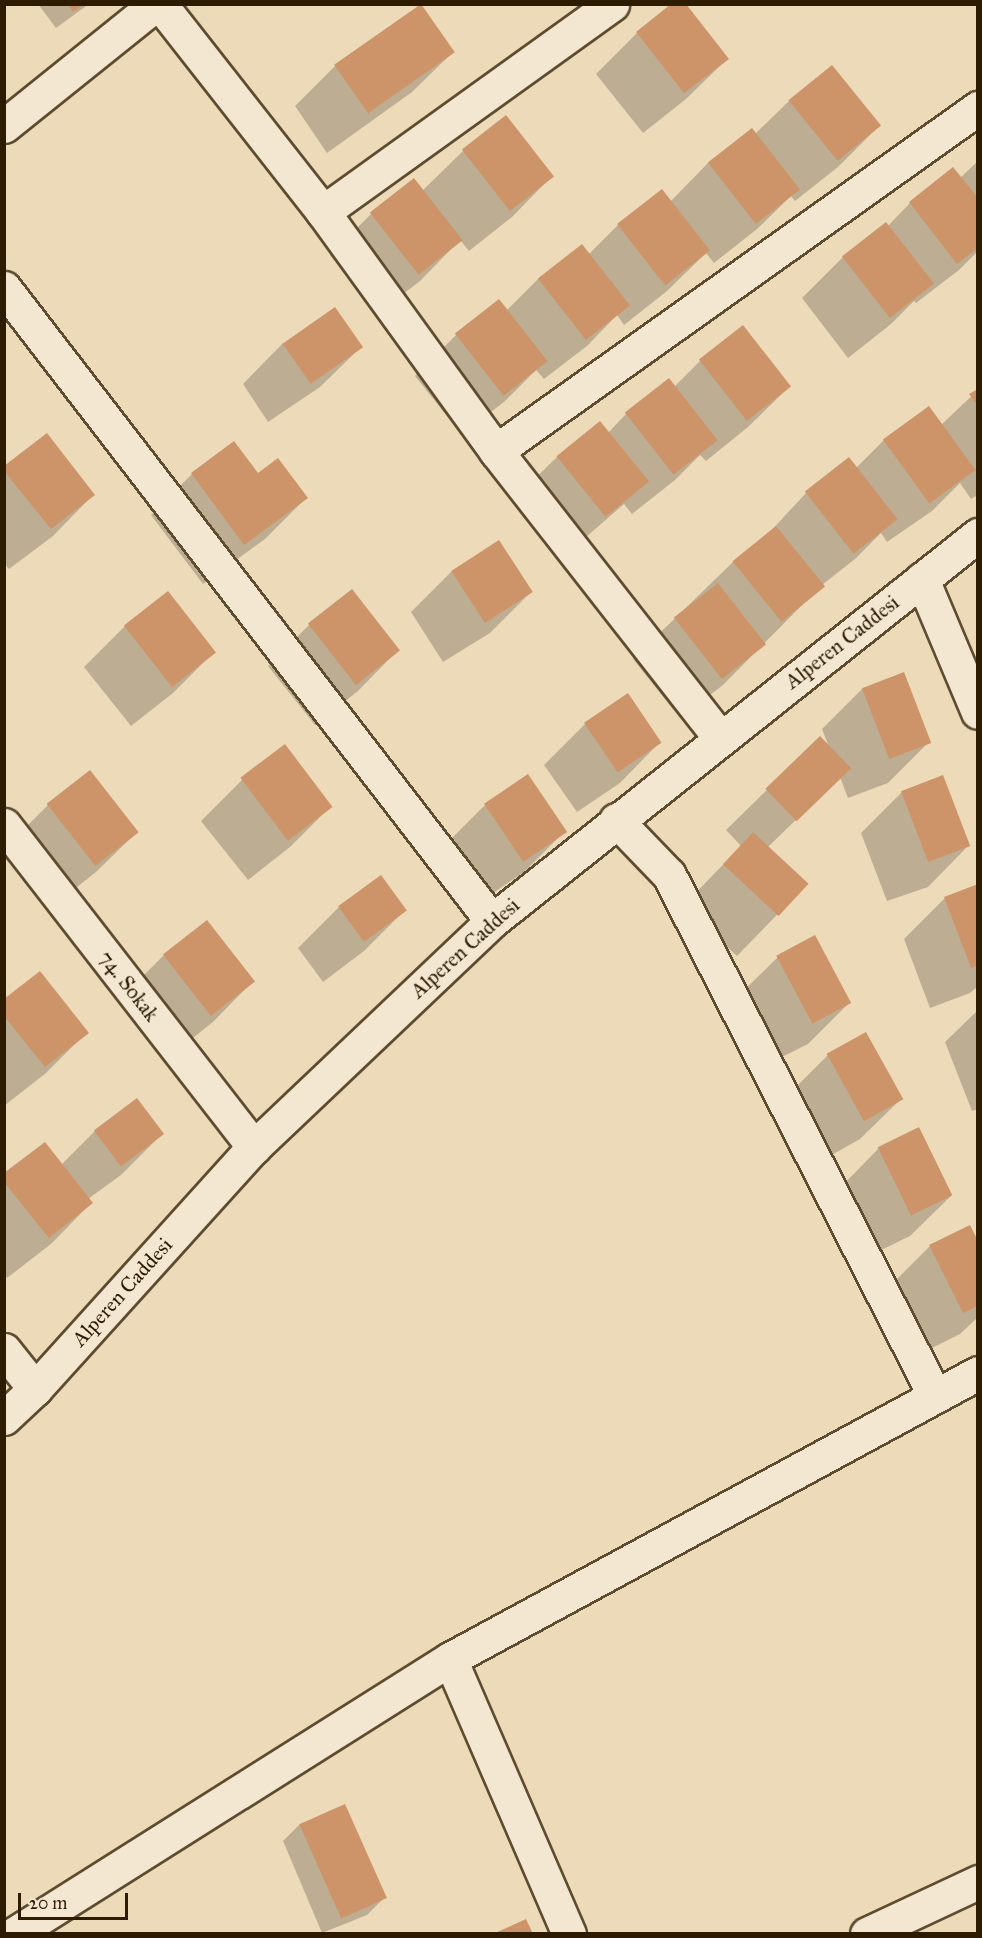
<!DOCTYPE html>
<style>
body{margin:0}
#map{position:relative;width:982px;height:1938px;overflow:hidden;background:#eddab8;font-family:"IM FELL Great Primer",serif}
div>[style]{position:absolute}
.shadow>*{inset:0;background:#0003}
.building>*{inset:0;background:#cd946a;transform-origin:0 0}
.roads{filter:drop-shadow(2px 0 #5e4c30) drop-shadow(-2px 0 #5e4c30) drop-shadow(0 2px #5e4c30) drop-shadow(0 -2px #5e4c30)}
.minor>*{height:33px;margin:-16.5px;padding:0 16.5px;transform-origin:16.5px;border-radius:16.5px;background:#f3e7d1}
span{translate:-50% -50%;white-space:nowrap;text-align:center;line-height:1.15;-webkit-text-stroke:4.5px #f3e7d1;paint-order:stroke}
.street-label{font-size:21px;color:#2e1c02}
.frame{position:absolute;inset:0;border:6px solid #2e1c02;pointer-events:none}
.scale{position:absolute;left:18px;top:1893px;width:110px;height:27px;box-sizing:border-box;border:3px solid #2e1c02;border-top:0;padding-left:8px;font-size:18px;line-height:21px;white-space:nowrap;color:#2e1c02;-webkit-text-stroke:4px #f3e7d1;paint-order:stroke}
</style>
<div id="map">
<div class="shadow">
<i style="clip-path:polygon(38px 4px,89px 4px,56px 28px)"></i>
<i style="clip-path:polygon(674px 4px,727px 59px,686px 99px,643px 133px,596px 74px,637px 33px)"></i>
<i style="clip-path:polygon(453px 52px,412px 92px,327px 153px,295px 106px,335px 66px)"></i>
<i style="clip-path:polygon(832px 67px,879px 126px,838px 167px,795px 201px,791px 196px,757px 229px,714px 263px,706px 253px,667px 291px,624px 325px,617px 315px,587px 346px,544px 379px,536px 370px,505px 401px,462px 435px,415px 376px,456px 335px,499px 301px,506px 311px,538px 279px,581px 246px,588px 255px,618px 225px,670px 202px,708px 163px,755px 134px,789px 101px)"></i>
<i style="clip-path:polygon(506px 117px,552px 176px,512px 217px,469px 251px,460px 240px,420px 281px,377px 314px,330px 255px,371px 214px,414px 181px,422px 191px,463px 151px)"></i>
<i style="clip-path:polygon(978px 161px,978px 251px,959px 270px,916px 303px,914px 301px,891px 324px,848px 358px,802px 298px,842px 258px,887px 227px,910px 203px,960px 178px)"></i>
<i style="clip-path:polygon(742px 327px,789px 387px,748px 427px,706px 461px,700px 455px,675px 480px,632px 514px,624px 504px,563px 557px,516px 497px,557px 457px,600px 423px,608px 433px,626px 414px,674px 387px,700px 361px)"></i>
<i style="clip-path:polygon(283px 343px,361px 347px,320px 387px,268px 422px,243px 384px)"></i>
<i style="clip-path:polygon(978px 390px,978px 495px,971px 499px,960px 483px,932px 511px,887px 542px,881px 533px,855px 559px,822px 585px,723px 685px,680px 718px,633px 659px,733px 562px,767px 535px,806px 493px,856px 468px,884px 440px,941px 425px)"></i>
<i style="clip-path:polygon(4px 468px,93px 495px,53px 536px,9px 569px,4px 563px)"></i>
<i style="clip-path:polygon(192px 474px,257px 475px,306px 498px,265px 539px,203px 584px,151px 515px)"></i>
<i style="clip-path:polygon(452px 571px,531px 592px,490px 633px,443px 662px,411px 612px)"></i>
<i style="clip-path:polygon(352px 591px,398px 650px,358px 691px,315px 725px,268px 666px,309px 625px)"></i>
<i style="clip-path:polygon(168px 593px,214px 652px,173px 693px,131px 726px,84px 667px,125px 626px)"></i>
<i style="clip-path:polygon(863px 688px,929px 742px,888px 783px,848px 798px,840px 777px,768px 847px,807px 884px,737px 956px,683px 906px,741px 846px,726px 830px,820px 738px,829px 747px,822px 729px)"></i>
<i style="clip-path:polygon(585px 724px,660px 742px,620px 783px,577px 812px,544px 765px)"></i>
<i style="clip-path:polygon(284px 747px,331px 806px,290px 847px,248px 880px,201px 821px,242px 780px)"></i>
<i style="clip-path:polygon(90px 772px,137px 832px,96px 872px,53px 906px,7px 846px,47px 806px)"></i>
<i style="clip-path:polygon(902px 792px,968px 846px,928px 887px,887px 901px,861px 833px)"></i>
<i style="clip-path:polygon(485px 805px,565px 831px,524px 872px,481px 901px,444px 846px)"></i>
<i style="clip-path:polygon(380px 877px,405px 910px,364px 951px,323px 982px,298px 948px,339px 907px)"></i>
<i style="clip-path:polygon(978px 886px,978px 986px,970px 993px,930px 1008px,904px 939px,945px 898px)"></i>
<i style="clip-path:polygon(814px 937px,849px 1003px,808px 1044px,770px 1063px,736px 998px,777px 958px)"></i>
<i style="clip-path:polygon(164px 955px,253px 981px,213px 1022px,170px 1056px,123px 996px)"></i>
<i style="clip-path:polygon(4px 1001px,87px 1032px,46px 1073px,4px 1106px)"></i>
<i style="clip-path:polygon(978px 1010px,978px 1109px,972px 1111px,945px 1042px)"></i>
<i style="clip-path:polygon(828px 1055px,901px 1099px,860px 1139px,823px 1160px,787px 1096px)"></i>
<i style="clip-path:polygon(95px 1131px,162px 1134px,121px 1175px,88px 1199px,91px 1203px,51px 1244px,7px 1278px,4px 1274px,4px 1175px,61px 1165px)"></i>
<i style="clip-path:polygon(879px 1148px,951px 1196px,910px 1236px,871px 1255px,839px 1189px)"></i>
<i style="clip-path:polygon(978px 1240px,978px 1317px,960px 1334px,922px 1353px,889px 1287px,930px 1246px)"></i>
<i style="clip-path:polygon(300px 1824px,384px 1898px,367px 1915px,322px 1933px,283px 1841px)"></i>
</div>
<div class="building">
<i style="clip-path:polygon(68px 4px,84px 4px,73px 12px)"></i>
<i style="left:421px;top:4px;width:59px;height:106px;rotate:55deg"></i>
<i style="clip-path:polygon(671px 4px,686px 4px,729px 59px,684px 93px,636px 32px)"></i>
<i style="left:832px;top:65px;width:78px;height:56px;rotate:51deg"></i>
<i style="left:506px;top:115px;width:78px;height:56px;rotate:52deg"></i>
<i style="left:752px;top:128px;width:78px;height:56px;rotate:52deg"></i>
<i style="clip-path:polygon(953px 167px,978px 198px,978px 248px,957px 264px,909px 202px)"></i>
<i style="left:414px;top:178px;width:79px;height:56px;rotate:52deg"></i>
<i style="left:662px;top:189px;width:78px;height:57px;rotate:52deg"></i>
<i style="left:886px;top:222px;width:78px;height:56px;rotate:52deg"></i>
<i style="left:582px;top:244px;width:78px;height:56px;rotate:52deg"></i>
<i style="left:499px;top:299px;width:79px;height:56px;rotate:52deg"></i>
<i style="left:335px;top:307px;width:49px;height:64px;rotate:55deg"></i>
<i style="left:743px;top:325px;width:78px;height:56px;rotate:52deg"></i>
<i style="left:669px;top:378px;width:79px;height:56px;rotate:52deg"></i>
<i style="clip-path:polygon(978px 389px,978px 406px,969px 394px)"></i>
<i style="left:929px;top:406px;width:79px;height:57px;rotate:54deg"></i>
<i style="left:600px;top:421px;width:78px;height:56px;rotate:51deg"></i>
<i style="clip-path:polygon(47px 433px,95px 495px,51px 529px,4px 471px,4px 466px)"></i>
<i style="clip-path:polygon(234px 441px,258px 473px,278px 458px,308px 498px,244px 545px,191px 473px)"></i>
<i style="left:849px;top:457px;width:79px;height:56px;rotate:52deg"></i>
<i style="left:776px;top:526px;width:78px;height:56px;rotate:51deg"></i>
<i style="left:499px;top:540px;width:62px;height:57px;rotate:57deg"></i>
<i style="left:718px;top:583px;width:78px;height:56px;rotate:52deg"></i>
<i style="left:352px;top:589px;width:78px;height:56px;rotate:52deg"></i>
<i style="left:168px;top:591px;width:78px;height:56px;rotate:52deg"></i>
<i style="left:904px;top:672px;width:76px;height:45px;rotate:69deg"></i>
<i style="left:628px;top:693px;width:60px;height:53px;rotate:56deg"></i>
<i style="left:820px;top:736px;width:45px;height:76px;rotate:46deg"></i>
<i style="left:285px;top:744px;width:79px;height:56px;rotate:53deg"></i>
<i style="left:90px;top:770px;width:79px;height:55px;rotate:52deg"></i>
<i style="left:528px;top:774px;width:70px;height:53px;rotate:56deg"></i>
<i style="left:943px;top:775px;width:76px;height:45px;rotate:69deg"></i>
<i style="left:753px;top:832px;width:76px;height:44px;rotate:43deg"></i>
<i style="left:381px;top:875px;width:44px;height:53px;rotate:54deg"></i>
<i style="clip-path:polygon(978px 884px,978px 965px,971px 968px,944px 897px)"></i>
<i style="left:207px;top:920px;width:78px;height:56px;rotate:52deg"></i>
<i style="left:815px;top:935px;width:77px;height:44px;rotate:62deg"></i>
<i style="clip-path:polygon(40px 971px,89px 1033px,45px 1067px,4px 1016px,4px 999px)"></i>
<i style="left:866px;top:1032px;width:77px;height:45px;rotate:61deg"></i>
<i style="left:137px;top:1098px;width:45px;height:54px;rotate:53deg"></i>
<i style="left:919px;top:1127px;width:76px;height:46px;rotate:64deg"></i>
<i style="clip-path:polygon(45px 1142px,93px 1203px,49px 1238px,4px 1182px,4px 1173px)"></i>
<i style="clip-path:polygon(970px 1225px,978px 1241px,978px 1306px,963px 1313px,929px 1245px)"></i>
<i style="left:345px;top:1804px;width:103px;height:50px;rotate:66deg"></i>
<i style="clip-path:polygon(526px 1919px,533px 1934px,493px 1934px)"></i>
</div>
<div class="roads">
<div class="minor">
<i style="left:160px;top:4px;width:264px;rotate:51.9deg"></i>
<i style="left:323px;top:212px;width:295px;rotate:54.1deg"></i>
<i style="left:496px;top:451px;width:365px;rotate:52deg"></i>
<i style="left:4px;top:126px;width:195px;rotate:-38.8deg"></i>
<i style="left:323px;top:212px;width:356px;rotate:-35.7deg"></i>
<i style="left:4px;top:288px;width:799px;rotate:52.37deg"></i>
<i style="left:496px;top:451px;width:592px;rotate:-35.44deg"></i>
<i style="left:922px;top:579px;width:144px;rotate:67.2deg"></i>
<i style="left:616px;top:820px;width:76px;rotate:46.1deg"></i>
<i style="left:669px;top:875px;width:585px;rotate:62.95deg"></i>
<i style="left:4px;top:825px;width:408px;rotate:52.2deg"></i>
<i style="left:4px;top:1350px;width:50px;rotate:51.5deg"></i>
<i style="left:4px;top:1418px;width:42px;rotate:-43.1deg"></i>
<i style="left:35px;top:1389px;width:326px;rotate:-47.9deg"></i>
<i style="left:254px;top:1147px;width:328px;rotate:-43.5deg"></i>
<i style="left:492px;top:921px;width:621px;rotate:-38.46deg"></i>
<i style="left:450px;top:1659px;width:600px;rotate:-28.44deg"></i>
<i style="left:14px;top:1934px;width:515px;rotate:-32.24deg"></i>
<i style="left:450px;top:1659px;width:300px;rotate:66.6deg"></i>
<i style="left:867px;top:1934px;width:123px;rotate:-25.1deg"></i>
</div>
</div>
<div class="street-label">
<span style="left:842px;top:642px;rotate:-38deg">Alperen Caddesi</span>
<span style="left:465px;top:948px;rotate:-42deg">Alperen Caddesi</span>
<span style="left:129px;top:986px;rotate:52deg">74. Sokak</span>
<span style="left:122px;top:1292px;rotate:-48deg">Alperen Caddesi</span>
</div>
<div class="frame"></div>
<div class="scale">20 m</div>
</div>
